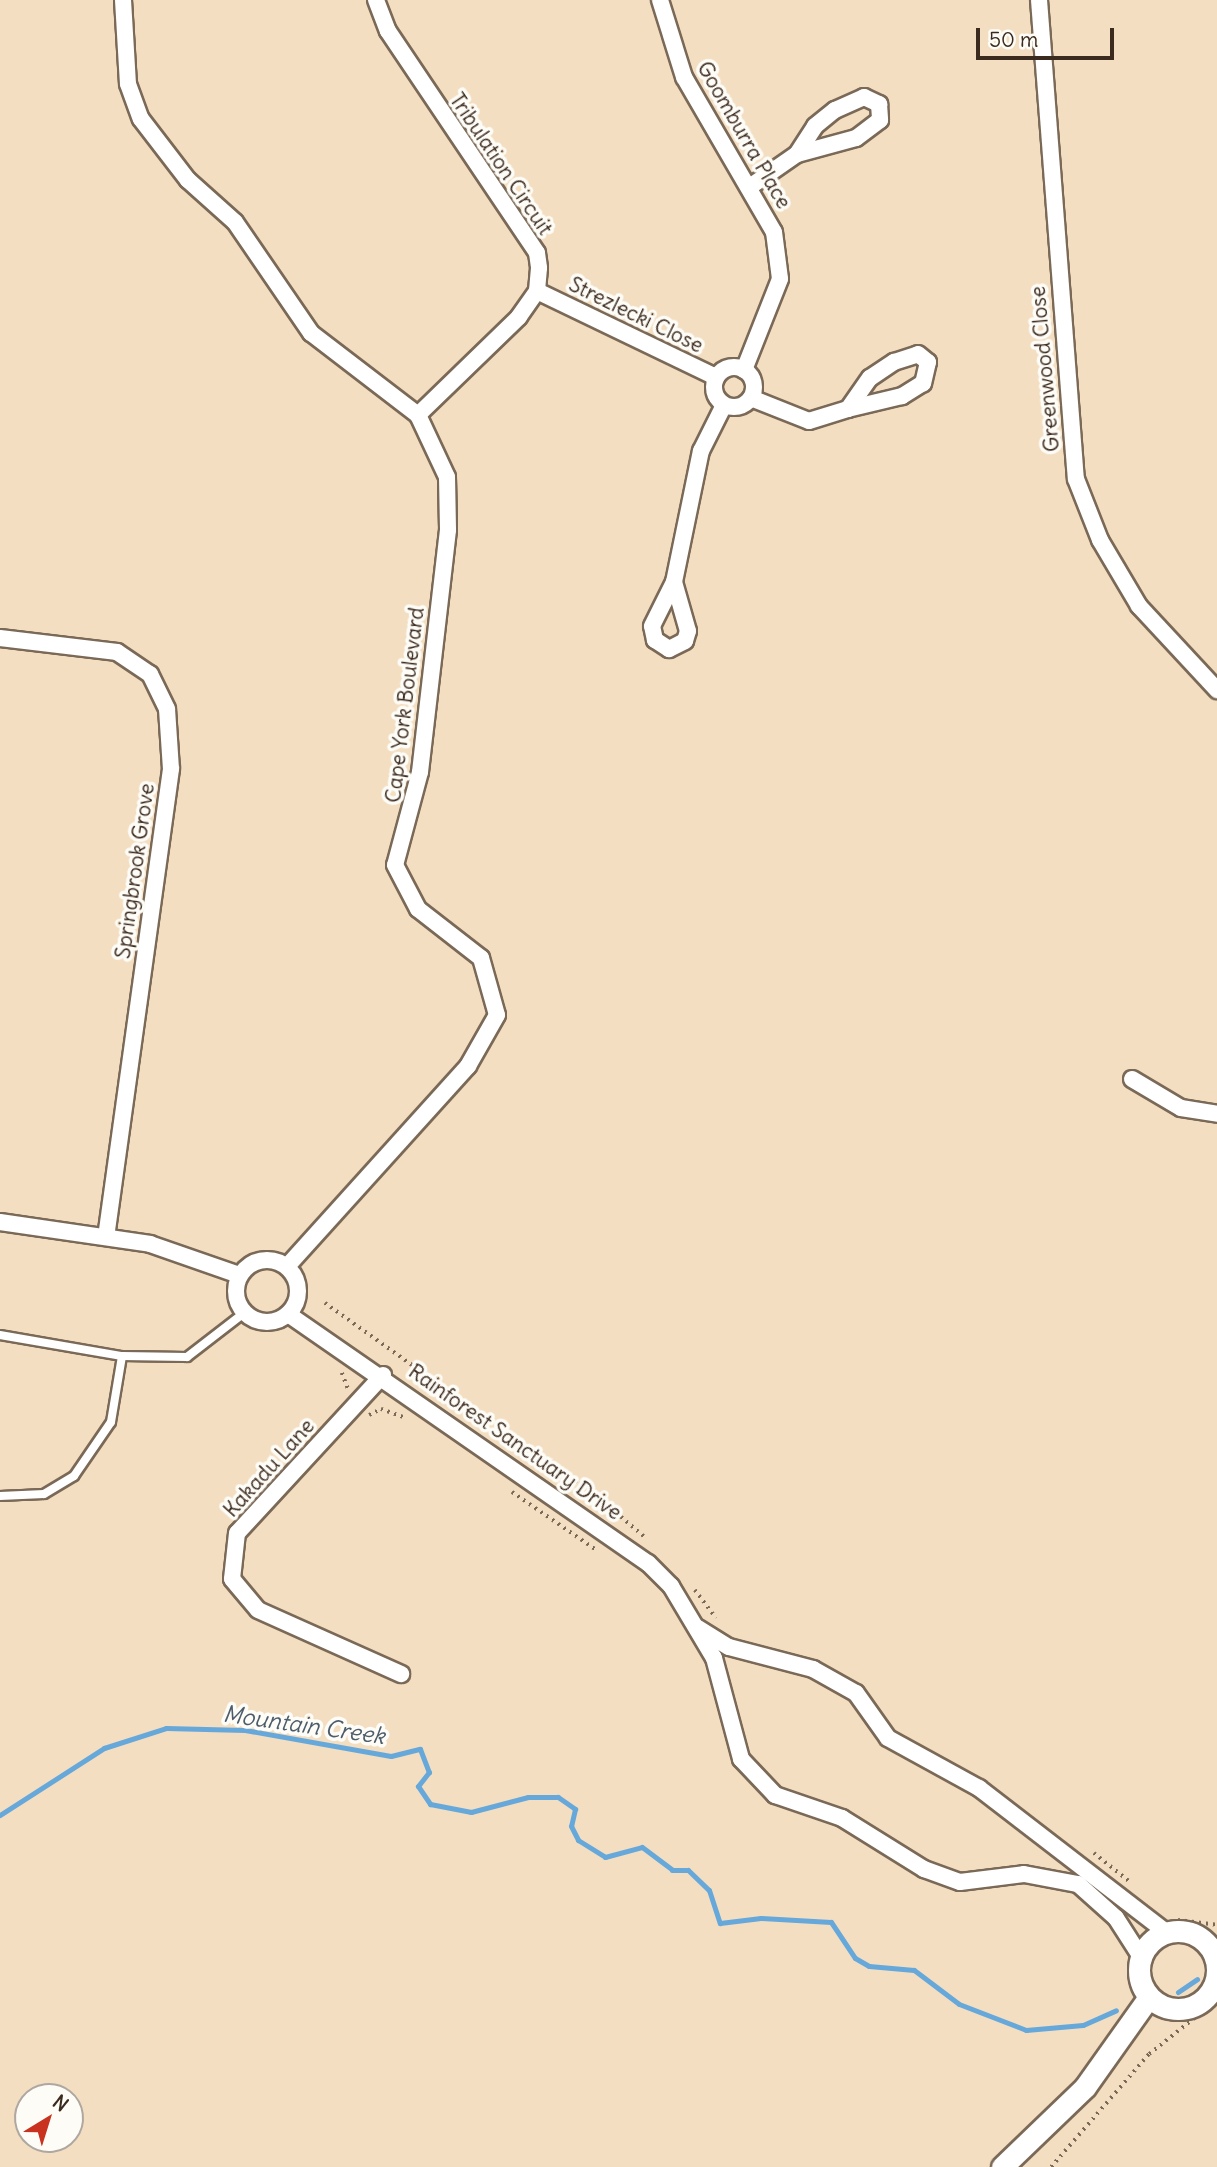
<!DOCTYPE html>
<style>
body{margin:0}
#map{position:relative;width:1217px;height:2167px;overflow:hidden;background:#f3dec1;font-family:Delius,sans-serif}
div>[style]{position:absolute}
.stream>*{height:5px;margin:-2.5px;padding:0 2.5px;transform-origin:2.5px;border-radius:2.5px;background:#67a8db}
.path>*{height:3.5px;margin-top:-1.75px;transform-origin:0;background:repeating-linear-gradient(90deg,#7b6957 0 2px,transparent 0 7px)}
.roads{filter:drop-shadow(2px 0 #7b6957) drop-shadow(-2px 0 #7b6957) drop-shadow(0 2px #7b6957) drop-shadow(0 -2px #7b6957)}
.service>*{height:8px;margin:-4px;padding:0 4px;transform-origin:4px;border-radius:4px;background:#fff}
.minor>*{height:16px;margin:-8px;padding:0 8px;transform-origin:8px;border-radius:8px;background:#fff}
.minor>.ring{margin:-8px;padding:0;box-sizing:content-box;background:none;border:16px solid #fff;border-radius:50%}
.tertiary>*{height:21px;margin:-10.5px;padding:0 10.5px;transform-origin:10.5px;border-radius:10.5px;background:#fff}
.tertiary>.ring{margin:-10.5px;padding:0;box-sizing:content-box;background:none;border:21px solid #fff;border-radius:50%}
span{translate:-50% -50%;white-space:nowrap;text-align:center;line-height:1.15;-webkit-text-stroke:7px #fdfcf7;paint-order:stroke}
.street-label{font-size:21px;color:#3b2a1e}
.water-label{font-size:23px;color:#4d5c6a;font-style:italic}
.north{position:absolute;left:14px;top:2083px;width:70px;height:70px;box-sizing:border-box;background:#fdfcf7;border:2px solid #afa8a0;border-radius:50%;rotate:38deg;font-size:19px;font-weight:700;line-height:28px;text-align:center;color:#3b2a1e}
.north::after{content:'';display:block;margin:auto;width:24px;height:32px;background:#c8321e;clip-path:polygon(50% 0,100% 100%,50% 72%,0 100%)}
.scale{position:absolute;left:976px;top:28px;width:138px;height:32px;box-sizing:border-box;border:4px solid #3b2a1e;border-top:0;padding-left:9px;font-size:21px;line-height:24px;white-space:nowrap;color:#3b2a1e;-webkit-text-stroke:5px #fdfcf7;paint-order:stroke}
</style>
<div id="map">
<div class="stream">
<i style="left:0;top:1815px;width:124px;rotate:-32.8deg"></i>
<i style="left:104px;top:1748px;width:65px;rotate:-17.9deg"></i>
<i style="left:166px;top:1728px;width:79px;rotate:1.5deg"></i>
<i style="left:245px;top:1730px;width:148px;rotate:10.1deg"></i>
<i style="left:391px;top:1756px;width:30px;rotate:-14deg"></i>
<i style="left:420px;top:1749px;width:25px;rotate:69deg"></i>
<i style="left:429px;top:1772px;width:18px;rotate:128deg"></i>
<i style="left:418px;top:1786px;width:22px;rotate:56deg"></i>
<i style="left:430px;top:1804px;width:42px;rotate:11deg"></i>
<i style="left:471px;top:1812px;width:59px;rotate:-14.7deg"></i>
<i style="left:528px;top:1797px;width:30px"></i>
<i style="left:558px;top:1797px;width:21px;rotate:35deg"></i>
<i style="left:575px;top:1809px;width:17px;rotate:103deg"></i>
<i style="left:571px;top:1826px;width:16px;rotate:63deg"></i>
<i style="left:578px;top:1840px;width:32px;rotate:32deg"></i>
<i style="left:605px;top:1857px;width:38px;rotate:-15deg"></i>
<i style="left:642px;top:1847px;width:38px;rotate:37deg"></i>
<i style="left:672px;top:1870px;width:16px"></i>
<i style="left:688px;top:1870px;width:29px;rotate:44deg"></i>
<i style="left:709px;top:1890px;width:35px;rotate:72deg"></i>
<i style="left:720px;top:1923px;width:41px;rotate:-7deg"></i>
<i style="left:761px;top:1918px;width:70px;rotate:3.3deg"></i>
<i style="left:831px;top:1922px;width:43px;rotate:56.3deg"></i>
<i style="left:855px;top:1958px;width:16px;rotate:30deg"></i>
<i style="left:869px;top:1966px;width:45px;rotate:5.1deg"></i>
<i style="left:914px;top:1970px;width:56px;rotate:37.1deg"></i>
<i style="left:959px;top:2004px;width:72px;rotate:21.2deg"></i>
<i style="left:1026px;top:2030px;width:57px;rotate:-5deg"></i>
<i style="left:1083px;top:2025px;width:36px;rotate:-24deg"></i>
<i style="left:1178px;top:1992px;width:23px;rotate:-34deg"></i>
</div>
<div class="path">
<i style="left:325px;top:1303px;width:344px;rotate:35.5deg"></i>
<i style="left:605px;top:1503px;width:55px;rotate:40.6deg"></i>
<i style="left:342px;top:1373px;width:17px;rotate:69deg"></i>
<i style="left:369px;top:1415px;width:13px;rotate:-27deg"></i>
<i style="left:381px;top:1409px;width:27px;rotate:20deg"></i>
<i style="left:512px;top:1492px;width:104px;rotate:34.5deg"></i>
<i style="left:695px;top:1590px;width:35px;rotate:53deg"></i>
<i style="left:1094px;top:1853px;width:45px;rotate:38.7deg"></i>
<i style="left:1178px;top:1920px;width:39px;rotate:7deg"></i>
<i style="left:1051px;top:2167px;width:150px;rotate:-49.1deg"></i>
<i style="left:1149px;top:2054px;width:87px;rotate:-38.5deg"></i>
</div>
<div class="roads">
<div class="service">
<i style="left:0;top:1335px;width:124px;rotate:9.8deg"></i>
<i style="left:122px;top:1356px;width:65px;rotate:0.9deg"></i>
<i style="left:187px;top:1357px;width:72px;rotate:-37.7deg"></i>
<i style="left:0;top:1496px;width:44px;rotate:-2.6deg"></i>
<i style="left:44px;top:1494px;width:35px;rotate:-31deg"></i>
<i style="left:74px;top:1476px;width:65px;rotate:-55.6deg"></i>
<i style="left:111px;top:1422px;width:67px;rotate:-80.5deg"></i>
</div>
<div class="minor">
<i style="left:123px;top:0;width:84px;rotate:86.6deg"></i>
<i style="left:128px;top:84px;width:37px;rotate:70deg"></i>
<i style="left:141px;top:119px;width:77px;rotate:52.4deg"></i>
<i style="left:188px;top:180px;width:63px;rotate:41.8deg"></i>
<i style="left:235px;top:222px;width:135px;rotate:55.6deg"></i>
<i style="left:311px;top:333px;width:135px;rotate:37.5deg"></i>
<i style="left:418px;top:415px;width:68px;rotate:64.9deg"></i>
<i style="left:447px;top:477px;width:53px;rotate:88.9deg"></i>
<i style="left:448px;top:530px;width:244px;rotate:96.6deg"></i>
<i style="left:420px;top:772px;width:96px;rotate:105deg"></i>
<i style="left:395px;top:865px;width:50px;rotate:62.4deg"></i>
<i style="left:418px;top:909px;width:80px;rotate:37.9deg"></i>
<i style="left:481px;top:958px;width:59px;rotate:74.3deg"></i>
<i style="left:497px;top:1015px;width:59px;rotate:119.6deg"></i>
<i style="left:468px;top:1066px;width:270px;rotate:132.1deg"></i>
<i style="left:376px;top:0;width:33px;rotate:69deg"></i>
<i style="left:388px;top:31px;width:267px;rotate:56.1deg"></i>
<i style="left:537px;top:253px;width:15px;rotate:82deg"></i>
<i style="left:539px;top:268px;width:23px;rotate:95deg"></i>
<i style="left:537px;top:291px;width:32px;rotate:125deg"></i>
<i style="left:519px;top:317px;width:141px;rotate:135.9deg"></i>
<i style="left:660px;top:0;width:81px;rotate:72.7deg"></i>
<i style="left:684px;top:77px;width:179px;rotate:59.9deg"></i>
<i style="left:774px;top:232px;width:47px;rotate:82.7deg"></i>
<i style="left:780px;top:279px;width:98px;rotate:111.6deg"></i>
<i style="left:1039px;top:0;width:480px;rotate:85.6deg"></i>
<i style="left:1076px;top:479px;width:66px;rotate:68.5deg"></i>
<i style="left:1100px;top:540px;width:77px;rotate:59.4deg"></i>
<i style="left:1139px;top:606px;width:115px;rotate:47.1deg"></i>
<i style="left:751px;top:186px;width:56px;rotate:-34.8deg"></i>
<i style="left:797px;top:154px;width:33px;rotate:-57deg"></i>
<i style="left:815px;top:126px;width:26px;rotate:-39deg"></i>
<i style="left:835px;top:110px;width:32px;rotate:-24deg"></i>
<i style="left:864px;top:97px;width:17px;rotate:25deg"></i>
<i style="left:879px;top:104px;width:16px;rotate:86deg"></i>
<i style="left:880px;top:120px;width:30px;rotate:143deg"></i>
<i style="left:856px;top:138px;width:61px;rotate:164.8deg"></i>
<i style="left:537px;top:291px;width:199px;rotate:25.7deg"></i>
<i class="ring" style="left:714px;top:367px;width:24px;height:24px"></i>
<i style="left:751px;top:398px;width:62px;rotate:21.6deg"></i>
<i style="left:809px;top:421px;width:41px;rotate:-17.1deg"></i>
<i style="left:848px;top:409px;width:38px;rotate:-55deg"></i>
<i style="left:870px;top:378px;width:29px;rotate:-34deg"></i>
<i style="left:894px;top:362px;width:25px;rotate:-18deg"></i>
<i style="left:918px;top:354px;width:13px;rotate:39deg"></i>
<i style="left:928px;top:362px;width:22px;rotate:103deg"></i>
<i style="left:923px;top:383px;width:25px;rotate:148deg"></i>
<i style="left:902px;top:396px;width:56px;rotate:166.5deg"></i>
<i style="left:674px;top:582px;width:51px;rotate:74.1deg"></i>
<i style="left:688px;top:631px;width:10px;rotate:107deg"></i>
<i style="left:685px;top:641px;width:18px;rotate:153deg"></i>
<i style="left:669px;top:649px;width:17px;rotate:-147deg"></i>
<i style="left:655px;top:640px;width:14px;rotate:-102deg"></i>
<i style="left:652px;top:626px;width:49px;rotate:-63.4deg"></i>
<i style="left:674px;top:582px;width:134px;rotate:-78.4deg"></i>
<i style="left:701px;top:451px;width:51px;rotate:-63.4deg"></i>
<i style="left:0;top:638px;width:118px;rotate:6.8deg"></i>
<i style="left:117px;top:652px;width:40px;rotate:34deg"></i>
<i style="left:150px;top:674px;width:39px;rotate:64deg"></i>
<i style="left:167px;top:709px;width:60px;rotate:86.2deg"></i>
<i style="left:171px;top:769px;width:471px;rotate:97.9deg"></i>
<i style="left:1132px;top:1079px;width:57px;rotate:30.6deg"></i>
<i style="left:1181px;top:1108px;width:36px;rotate:9deg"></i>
<i style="left:0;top:1222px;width:152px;rotate:8.3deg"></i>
<i style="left:150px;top:1244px;width:94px;rotate:19.2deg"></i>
<i class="ring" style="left:236px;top:1260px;width:46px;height:46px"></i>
<i style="left:288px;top:1314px;width:438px;rotate:34.7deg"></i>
<i style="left:648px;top:1563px;width:33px;rotate:45deg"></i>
<i style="left:671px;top:1586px;width:84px;rotate:59.2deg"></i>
<i style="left:714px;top:1658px;width:105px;rotate:75deg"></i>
<i style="left:741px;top:1759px;width:50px;rotate:46.6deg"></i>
<i style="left:775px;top:1795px;width:71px;rotate:18.9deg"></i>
<i style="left:842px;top:1818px;width:97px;rotate:31.9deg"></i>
<i style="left:924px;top:1869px;width:38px;rotate:20deg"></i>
<i style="left:960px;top:1882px;width:64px;rotate:-7.1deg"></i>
<i style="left:1024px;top:1874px;width:55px;rotate:10.5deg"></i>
<i style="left:1078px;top:1884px;width:51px;rotate:41.8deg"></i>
<i style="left:1116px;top:1918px;width:46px;rotate:57.3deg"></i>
<i style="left:383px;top:1375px;width:215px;rotate:132.7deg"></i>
<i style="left:237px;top:1533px;width:46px;rotate:96.2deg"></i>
<i style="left:232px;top:1579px;width:40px;rotate:50deg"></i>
<i style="left:258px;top:1610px;width:157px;rotate:24.1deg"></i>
<i style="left:698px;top:1628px;width:36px;rotate:32deg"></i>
<i style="left:729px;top:1647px;width:87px;rotate:14.7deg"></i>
<i style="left:813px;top:1669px;width:49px;rotate:29.2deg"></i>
<i style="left:856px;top:1693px;width:55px;rotate:54.6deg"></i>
<i style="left:888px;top:1738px;width:104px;rotate:28.8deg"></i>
<i style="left:979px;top:1788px;width:237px;rotate:37.6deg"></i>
</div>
<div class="tertiary">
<i class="ring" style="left:1139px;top:1931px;width:57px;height:57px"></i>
<i style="left:1002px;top:2167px;width:115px;rotate:-43.9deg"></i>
<i style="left:1085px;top:2087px;width:110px;rotate:-54.6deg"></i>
</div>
</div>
<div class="street-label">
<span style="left:744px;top:135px;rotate:60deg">Goomburra Place</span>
<span style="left:501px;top:164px;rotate:56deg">Tribulation Circuit</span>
<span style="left:636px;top:315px;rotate:26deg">Strezlecki Close</span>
<span style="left:1045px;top:369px;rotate:-95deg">Greenwood Close</span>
<span style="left:405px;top:705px;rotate:-83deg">Cape York Boulevard</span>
<span style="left:135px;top:871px;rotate:-82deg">Springbrook Grove</span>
<span style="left:515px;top:1442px;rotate:35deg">Rainforest Sanctuary Drive</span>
<span style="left:269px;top:1468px;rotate:-48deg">Kakadu Lane</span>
</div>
<div class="water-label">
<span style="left:304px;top:1725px;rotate:8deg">Mountain Creek</span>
</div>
<div class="north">N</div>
<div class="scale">50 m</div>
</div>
